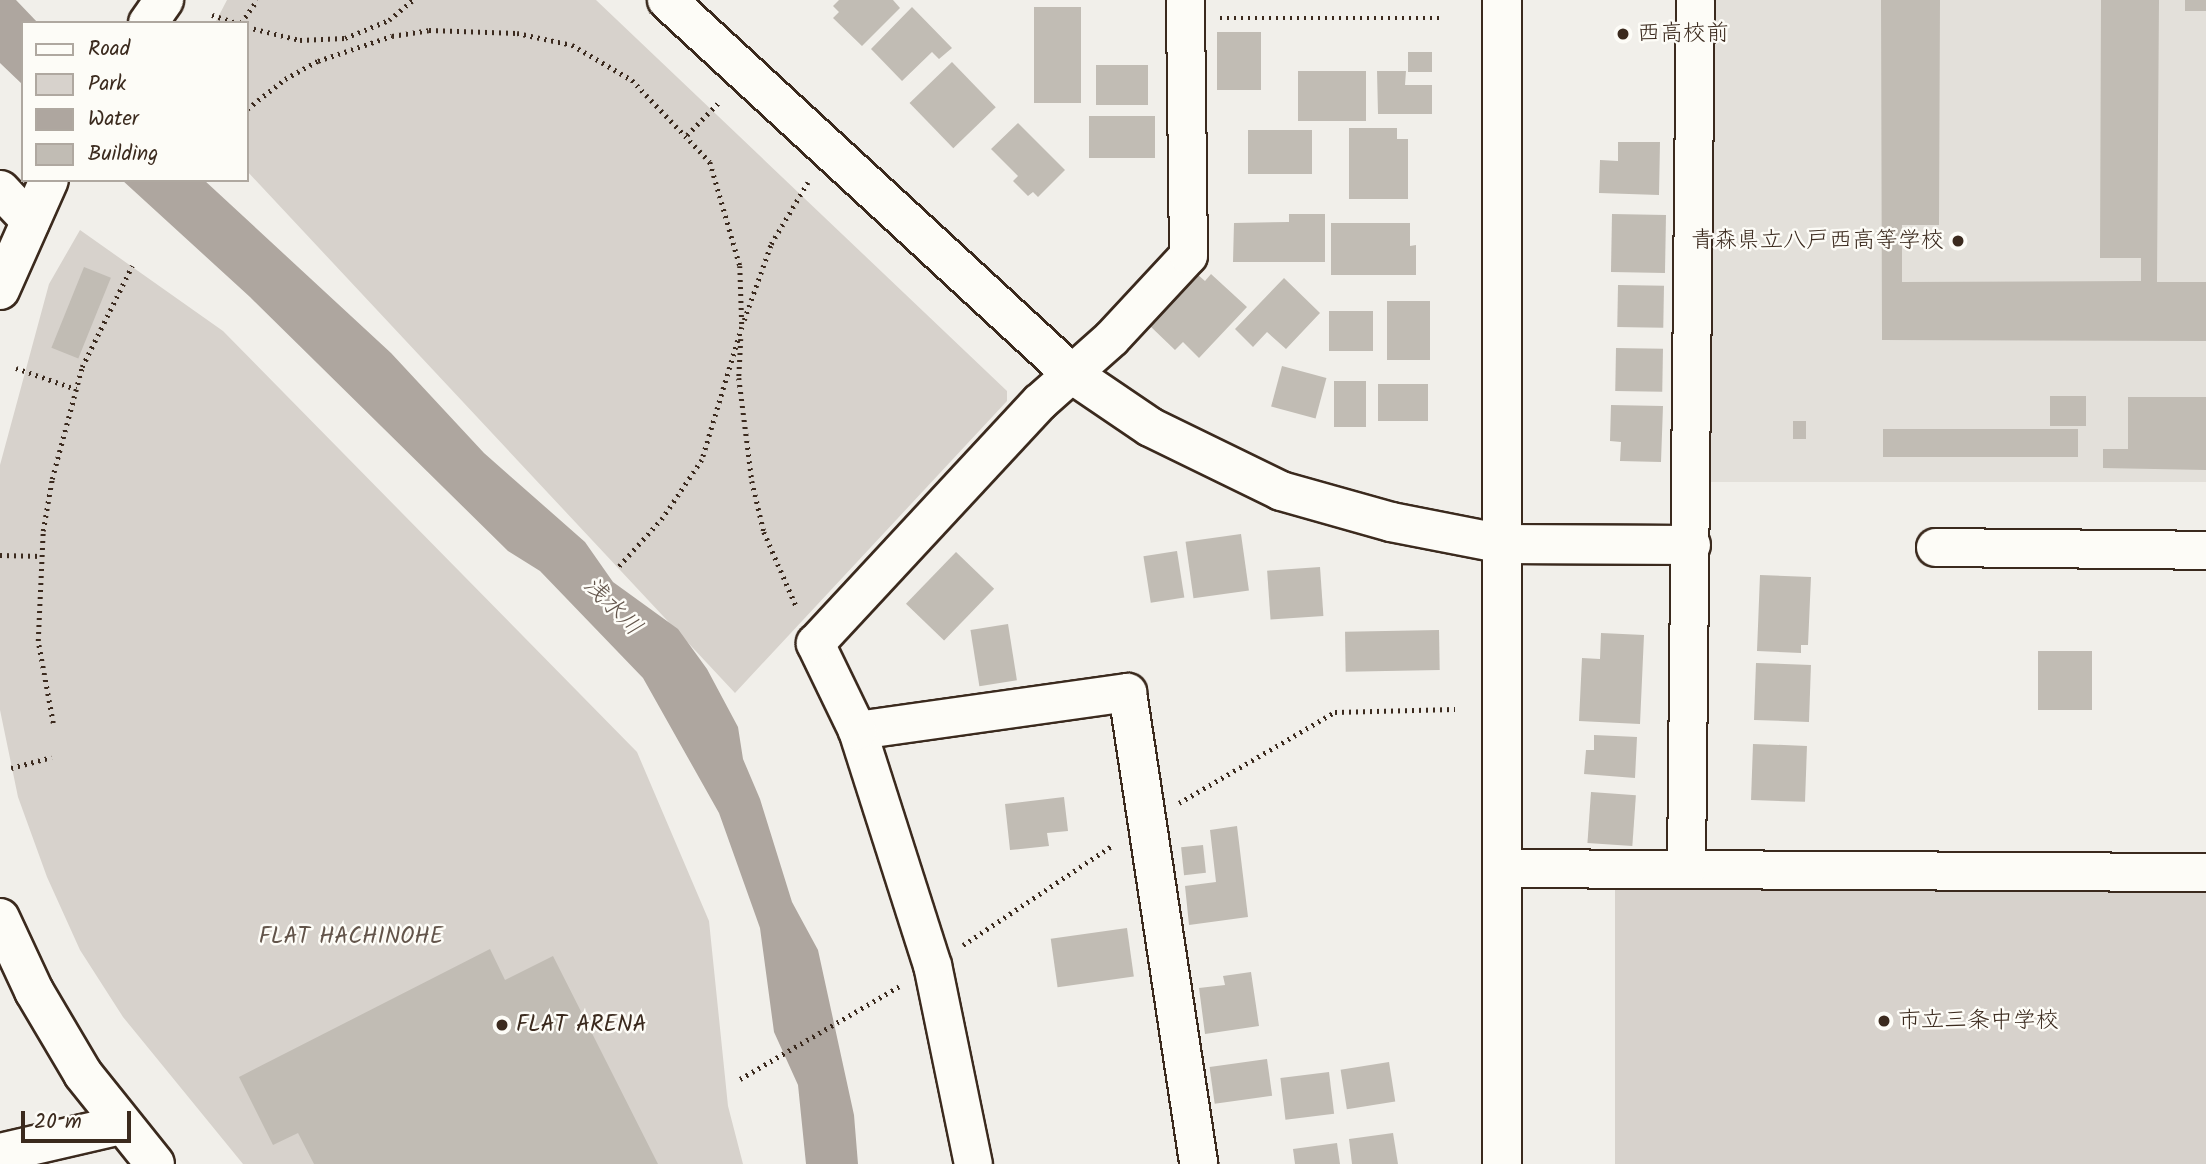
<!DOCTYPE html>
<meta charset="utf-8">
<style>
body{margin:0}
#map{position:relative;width:2206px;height:1164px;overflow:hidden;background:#f1efea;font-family:Kalam,"Klee One",sans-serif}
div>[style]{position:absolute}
.built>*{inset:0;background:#e3e0da;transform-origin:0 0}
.green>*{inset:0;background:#d7d2cc;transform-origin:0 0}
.water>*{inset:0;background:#aea69f}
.building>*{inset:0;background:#c1bcb4;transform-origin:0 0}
.path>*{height:4.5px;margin-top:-2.25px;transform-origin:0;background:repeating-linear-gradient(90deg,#3b2a1e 0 2px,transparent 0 7px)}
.roads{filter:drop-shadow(2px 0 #3b2a1e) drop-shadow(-2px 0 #3b2a1e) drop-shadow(0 2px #3b2a1e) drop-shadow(0 -2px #3b2a1e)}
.minor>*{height:37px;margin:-18.5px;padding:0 18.5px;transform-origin:18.5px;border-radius:18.5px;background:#fdfcf7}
.tertiary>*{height:38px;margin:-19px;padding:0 19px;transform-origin:19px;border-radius:19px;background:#fdfcf7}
.dots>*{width:19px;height:19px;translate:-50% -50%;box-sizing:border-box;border:4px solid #fdfcf7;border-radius:50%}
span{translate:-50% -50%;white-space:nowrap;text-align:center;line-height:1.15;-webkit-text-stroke:5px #fdfcf7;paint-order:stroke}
.poi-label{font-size:23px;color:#3b2a1e}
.left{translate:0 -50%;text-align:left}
.right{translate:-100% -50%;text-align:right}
.park-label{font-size:23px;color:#62544a}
.water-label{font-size:24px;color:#63554b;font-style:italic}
.legend{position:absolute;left:21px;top:21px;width:228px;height:161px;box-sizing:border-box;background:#fdfcf7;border:2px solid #afa8a0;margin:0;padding:9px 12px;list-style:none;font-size:21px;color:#3b2a1e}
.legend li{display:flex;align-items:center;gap:14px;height:35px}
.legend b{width:35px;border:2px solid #afa8a0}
.scale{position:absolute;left:21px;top:1111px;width:110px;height:32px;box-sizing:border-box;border:4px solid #3b2a1e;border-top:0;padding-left:9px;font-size:21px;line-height:24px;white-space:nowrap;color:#3b2a1e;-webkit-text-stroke:5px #fdfcf7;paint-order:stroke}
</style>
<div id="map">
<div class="built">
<i style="left:1711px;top:0;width:495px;height:482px"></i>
</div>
<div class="green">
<i style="clip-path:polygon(227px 0,596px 0,1007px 391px,1007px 401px,735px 693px,247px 171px,247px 23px,215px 23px)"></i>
<i style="clip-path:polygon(80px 230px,223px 331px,637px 752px,709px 921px,728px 1106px,743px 1164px,243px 1164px,123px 1017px,80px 950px,47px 877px,18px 797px,0 710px,0 465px,49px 284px)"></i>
<i style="left:2206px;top:882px;width:282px;height:591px;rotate:90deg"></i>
</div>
<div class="water">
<i style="clip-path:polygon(0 0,16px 0,38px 23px,23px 23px,23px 85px,0 63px)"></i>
<i style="clip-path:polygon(122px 180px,204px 180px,391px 353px,484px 453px,585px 542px,613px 582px,678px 629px,707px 669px,738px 727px,743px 759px,760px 799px,792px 902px,818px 950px,854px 1115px,858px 1164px,806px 1164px,798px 1085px,774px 1032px,760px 928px,719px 813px,643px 678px,540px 571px,508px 551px,250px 297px)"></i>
</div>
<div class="building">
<i style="clip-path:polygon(839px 0,893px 0,900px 8px,862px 46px,833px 18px,839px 12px,833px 6px)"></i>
<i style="clip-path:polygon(1881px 0,1940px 0,1939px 225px,1902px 225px,1902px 282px,2141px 281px,2141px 258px,2100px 258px,2101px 0,2159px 0,2157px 282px,2206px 282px,2206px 341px,1882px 340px)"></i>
<i style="left:2185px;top:0;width:21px;height:11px"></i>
<i style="clip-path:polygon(912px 7px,952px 48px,939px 59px,932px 52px,902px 81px,871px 49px)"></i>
<i style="left:1034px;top:7px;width:47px;height:96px"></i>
<i style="left:1217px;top:32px;width:44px;height:58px"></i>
<i style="left:1408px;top:52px;width:24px;height:20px"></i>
<i style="left:952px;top:62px;width:63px;height:59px;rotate:46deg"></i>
<i style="left:1096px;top:65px;width:52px;height:40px"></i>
<i style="left:1366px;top:71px;width:50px;height:68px;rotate:90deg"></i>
<i style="clip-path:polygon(1377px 71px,1406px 71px,1405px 85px,1432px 85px,1432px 114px,1378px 114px)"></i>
<i style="left:1089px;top:116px;width:66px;height:42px"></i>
<i style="clip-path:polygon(1018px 123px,1065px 170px,1038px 197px,1033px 192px,1028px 196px,1013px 181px,1018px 176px,991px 149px)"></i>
<i style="clip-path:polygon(1349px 128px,1397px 128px,1397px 139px,1408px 139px,1408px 199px,1349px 199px)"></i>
<i style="left:1248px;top:130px;width:64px;height:44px"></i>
<i style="clip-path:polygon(1618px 142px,1660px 142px,1659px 195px,1599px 193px,1600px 160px,1618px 161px)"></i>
<i style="clip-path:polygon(1289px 214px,1325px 214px,1325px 262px,1233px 262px,1234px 223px,1289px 222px)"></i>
<i style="left:1612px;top:214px;width:54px;height:58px;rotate:1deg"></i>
<i style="clip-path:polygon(1331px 223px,1410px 223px,1410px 246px,1416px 245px,1416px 275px,1331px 275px)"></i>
<i style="left:84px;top:267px;width:29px;height:87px;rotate:22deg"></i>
<i style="clip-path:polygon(1197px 274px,1205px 281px,1211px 274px,1247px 307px,1199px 358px,1183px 342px,1175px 350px,1149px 325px)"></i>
<i style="clip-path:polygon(1284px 278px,1320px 313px,1286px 349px,1267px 332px,1253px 347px,1235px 329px)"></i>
<i style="left:1618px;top:285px;width:46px;height:42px;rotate:1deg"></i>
<i style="left:1387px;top:301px;width:43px;height:59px"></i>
<i style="left:1329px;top:311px;width:44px;height:40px"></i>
<i style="left:1616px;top:348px;width:47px;height:43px;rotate:1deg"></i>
<i style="left:1282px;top:366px;width:46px;height:42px;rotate:15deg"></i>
<i style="left:1334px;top:381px;width:32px;height:46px"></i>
<i style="left:1378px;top:384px;width:50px;height:37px"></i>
<i style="left:2050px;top:396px;width:36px;height:30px"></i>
<i style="clip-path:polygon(2128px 397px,2206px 397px,2206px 470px,2103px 468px,2103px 449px,2128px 449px)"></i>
<i style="clip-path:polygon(1611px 405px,1663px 406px,1661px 462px,1620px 461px,1621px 442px,1610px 441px)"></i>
<i style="left:1793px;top:421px;width:13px;height:18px"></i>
<i style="left:1883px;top:429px;width:195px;height:28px"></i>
<i style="left:1241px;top:534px;width:57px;height:56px;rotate:82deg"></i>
<i style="left:1177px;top:551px;width:47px;height:34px;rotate:81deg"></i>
<i style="left:956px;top:552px;width:53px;height:72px;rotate:44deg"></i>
<i style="left:1320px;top:567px;width:49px;height:53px;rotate:86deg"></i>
<i style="clip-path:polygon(1760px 575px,1811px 577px,1808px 645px,1801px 645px,1801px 653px,1757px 651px)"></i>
<i style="left:1008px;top:624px;width:57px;height:38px;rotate:81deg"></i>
<i style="left:1439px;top:630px;width:40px;height:94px;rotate:89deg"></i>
<i style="clip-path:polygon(1601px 633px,1644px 635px,1640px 724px,1579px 721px,1582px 658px,1600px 659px)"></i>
<i style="left:2092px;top:651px;width:59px;height:54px;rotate:90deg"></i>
<i style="left:1756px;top:663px;width:55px;height:57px;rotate:2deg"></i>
<i style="clip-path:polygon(1594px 735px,1637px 737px,1635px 778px,1584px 774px,1586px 750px,1594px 750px)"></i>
<i style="left:1753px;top:744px;width:54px;height:56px;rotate:2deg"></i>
<i style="left:1591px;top:792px;width:45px;height:51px;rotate:4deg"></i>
<i style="clip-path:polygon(1064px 797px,1068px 831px,1047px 833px,1049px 846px,1010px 850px,1005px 804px)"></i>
<i style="clip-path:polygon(1237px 826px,1248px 917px,1189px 925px,1185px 886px,1216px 882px,1210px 830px)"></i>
<i style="left:1203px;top:845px;width:28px;height:22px;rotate:84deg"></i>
<i style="left:1127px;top:928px;width:49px;height:77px;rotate:82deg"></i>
<i style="clip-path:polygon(490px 949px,505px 980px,553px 956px,658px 1164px,314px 1164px,298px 1133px,273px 1145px,239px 1077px)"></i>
<i style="clip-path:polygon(1251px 972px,1259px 1026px,1205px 1034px,1199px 988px,1225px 985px,1223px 976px)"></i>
<i style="left:1267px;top:1059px;width:37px;height:58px;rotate:82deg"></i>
<i style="left:1389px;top:1062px;width:40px;height:49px;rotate:81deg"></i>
<i style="left:1329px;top:1072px;width:42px;height:49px;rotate:83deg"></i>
<i style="clip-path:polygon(1393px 1133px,1398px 1164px,1352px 1164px,1349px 1139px)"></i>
<i style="clip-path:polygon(1337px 1143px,1340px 1164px,1295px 1164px,1293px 1149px)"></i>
</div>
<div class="path">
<i style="left:212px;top:15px;width:25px;rotate:18deg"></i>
<i style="left:1220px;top:18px;width:223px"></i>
<i style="left:241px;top:23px;width:28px;rotate:-55deg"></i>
<i style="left:247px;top:27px;width:55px;rotate:13.8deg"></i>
<i style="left:300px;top:40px;width:45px;rotate:-2.5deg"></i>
<i style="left:345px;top:38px;width:48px;rotate:-22.2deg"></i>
<i style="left:389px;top:20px;width:31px;rotate:-40deg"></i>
<i style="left:247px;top:109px;width:48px;rotate:-38.3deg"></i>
<i style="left:285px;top:79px;width:38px;rotate:-29deg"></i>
<i style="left:318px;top:61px;width:78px;rotate:-18.7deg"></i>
<i style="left:392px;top:36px;width:37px;rotate:-9deg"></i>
<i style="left:429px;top:30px;width:88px;rotate:2deg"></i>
<i style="left:517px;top:33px;width:56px;rotate:12.3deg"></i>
<i style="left:572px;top:45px;width:69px;rotate:30.3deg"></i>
<i style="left:632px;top:80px;width:113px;rotate:46.4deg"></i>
<i style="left:710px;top:162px;width:108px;rotate:73.9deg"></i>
<i style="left:740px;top:266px;width:61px;rotate:88.1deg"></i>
<i style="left:742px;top:327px;width:139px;rotate:106.7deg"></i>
<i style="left:702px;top:460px;width:70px;rotate:123.9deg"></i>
<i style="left:663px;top:518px;width:67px;rotate:132deg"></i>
<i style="left:687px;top:135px;width:47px;rotate:-45.9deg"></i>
<i style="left:744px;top:320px;width:81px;rotate:-70.4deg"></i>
<i style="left:771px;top:244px;width:72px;rotate:-59.2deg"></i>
<i style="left:741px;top:339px;width:39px;rotate:93deg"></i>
<i style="left:739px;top:378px;width:104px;rotate:82.8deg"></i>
<i style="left:752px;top:481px;width:52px;rotate:76.8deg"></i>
<i style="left:764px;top:532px;width:83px;rotate:66.5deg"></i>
<i style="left:16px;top:368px;width:64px;rotate:19.3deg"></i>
<i style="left:0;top:555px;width:42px;rotate:1.4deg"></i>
<i style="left:53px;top:723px;width:83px;rotate:-100.4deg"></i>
<i style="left:38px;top:641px;width:110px;rotate:-87.4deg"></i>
<i style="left:43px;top:531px;width:53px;rotate:-80.2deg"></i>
<i style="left:52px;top:479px;width:116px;rotate:-75deg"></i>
<i style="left:82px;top:367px;width:113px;rotate:-63.7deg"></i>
<i style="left:11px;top:768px;width:42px;rotate:-15deg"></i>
<i style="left:1179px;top:803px;width:181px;rotate:-30.3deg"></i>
<i style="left:1335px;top:712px;width:120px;rotate:-1.4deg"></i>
<i style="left:963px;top:945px;width:180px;rotate:-33.7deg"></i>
<i style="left:740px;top:1079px;width:185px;rotate:-30.2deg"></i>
</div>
<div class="roads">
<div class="minor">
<i style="left:0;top:189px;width:44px;rotate:46.8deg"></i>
<i style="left:1935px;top:547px;width:271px;rotate:0.6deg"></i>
<i style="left:857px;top:730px;width:273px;rotate:-8deg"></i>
<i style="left:1127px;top:692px;width:477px;rotate:81.4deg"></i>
<i style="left:1501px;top:868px;width:705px;rotate:0.33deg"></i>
<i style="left:1686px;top:869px;width:869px;rotate:-89.41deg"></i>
<i style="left:973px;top:1164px;width:203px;rotate:-101.6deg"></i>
<i style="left:932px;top:965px;width:247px;rotate:-107.7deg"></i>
<i style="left:857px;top:730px;width:97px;rotate:-115.8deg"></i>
<i style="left:815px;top:643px;width:329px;rotate:-47.1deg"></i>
<i style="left:1039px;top:402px;width:96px;rotate:-41.6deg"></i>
<i style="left:1111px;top:338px;width:113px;rotate:-47.1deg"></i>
<i style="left:1188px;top:255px;width:255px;rotate:-90.7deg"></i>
</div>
<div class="tertiary">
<i style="left:667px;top:0;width:551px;rotate:42.72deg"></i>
<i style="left:1072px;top:374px;width:94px;rotate:34.2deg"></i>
<i style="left:1150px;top:427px;width:146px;rotate:26deg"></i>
<i style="left:1281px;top:491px;width:114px;rotate:15.7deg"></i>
<i style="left:1391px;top:522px;width:114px;rotate:11.1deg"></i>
<i style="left:1503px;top:544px;width:188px;rotate:0.3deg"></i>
<i style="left:1502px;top:0;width:1164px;rotate:90deg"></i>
<i style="left:148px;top:23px;width:28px;rotate:-55deg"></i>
<i style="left:0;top:290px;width:120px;rotate:-66deg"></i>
<i style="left:0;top:918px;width:81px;rotate:65deg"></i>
<i style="left:34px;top:991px;width:96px;rotate:59.4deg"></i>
<i style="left:83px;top:1074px;width:115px;rotate:51.3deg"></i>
<i style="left:0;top:1153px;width:124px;rotate:-13deg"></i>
</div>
</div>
<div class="dots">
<i style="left:1623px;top:34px;background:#3b2a1e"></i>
<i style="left:1958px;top:241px;background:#3b2a1e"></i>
<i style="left:1884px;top:1021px;background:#3b2a1e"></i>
<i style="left:502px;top:1025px;background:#3b2a1e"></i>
</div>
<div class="poi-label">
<span class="left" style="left:1637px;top:34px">西高校前</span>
<span class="right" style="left:1944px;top:241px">青森県立八戸西高等学校</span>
<span class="left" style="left:1898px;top:1021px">市立三条中学校</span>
<span class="left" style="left:516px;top:1025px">FLAT ARENA</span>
</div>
<div class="park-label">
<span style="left:351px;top:937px">FLAT HACHINOHE</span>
</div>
<div class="water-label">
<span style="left:612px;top:607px;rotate:45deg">浅水川</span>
</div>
<ul class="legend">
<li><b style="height:9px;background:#fdfcf7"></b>Road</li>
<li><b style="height:19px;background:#d7d2cc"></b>Park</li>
<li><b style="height:19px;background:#aea69f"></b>Water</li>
<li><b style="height:19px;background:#c1bcb4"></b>Building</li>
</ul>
<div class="scale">20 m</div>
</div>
